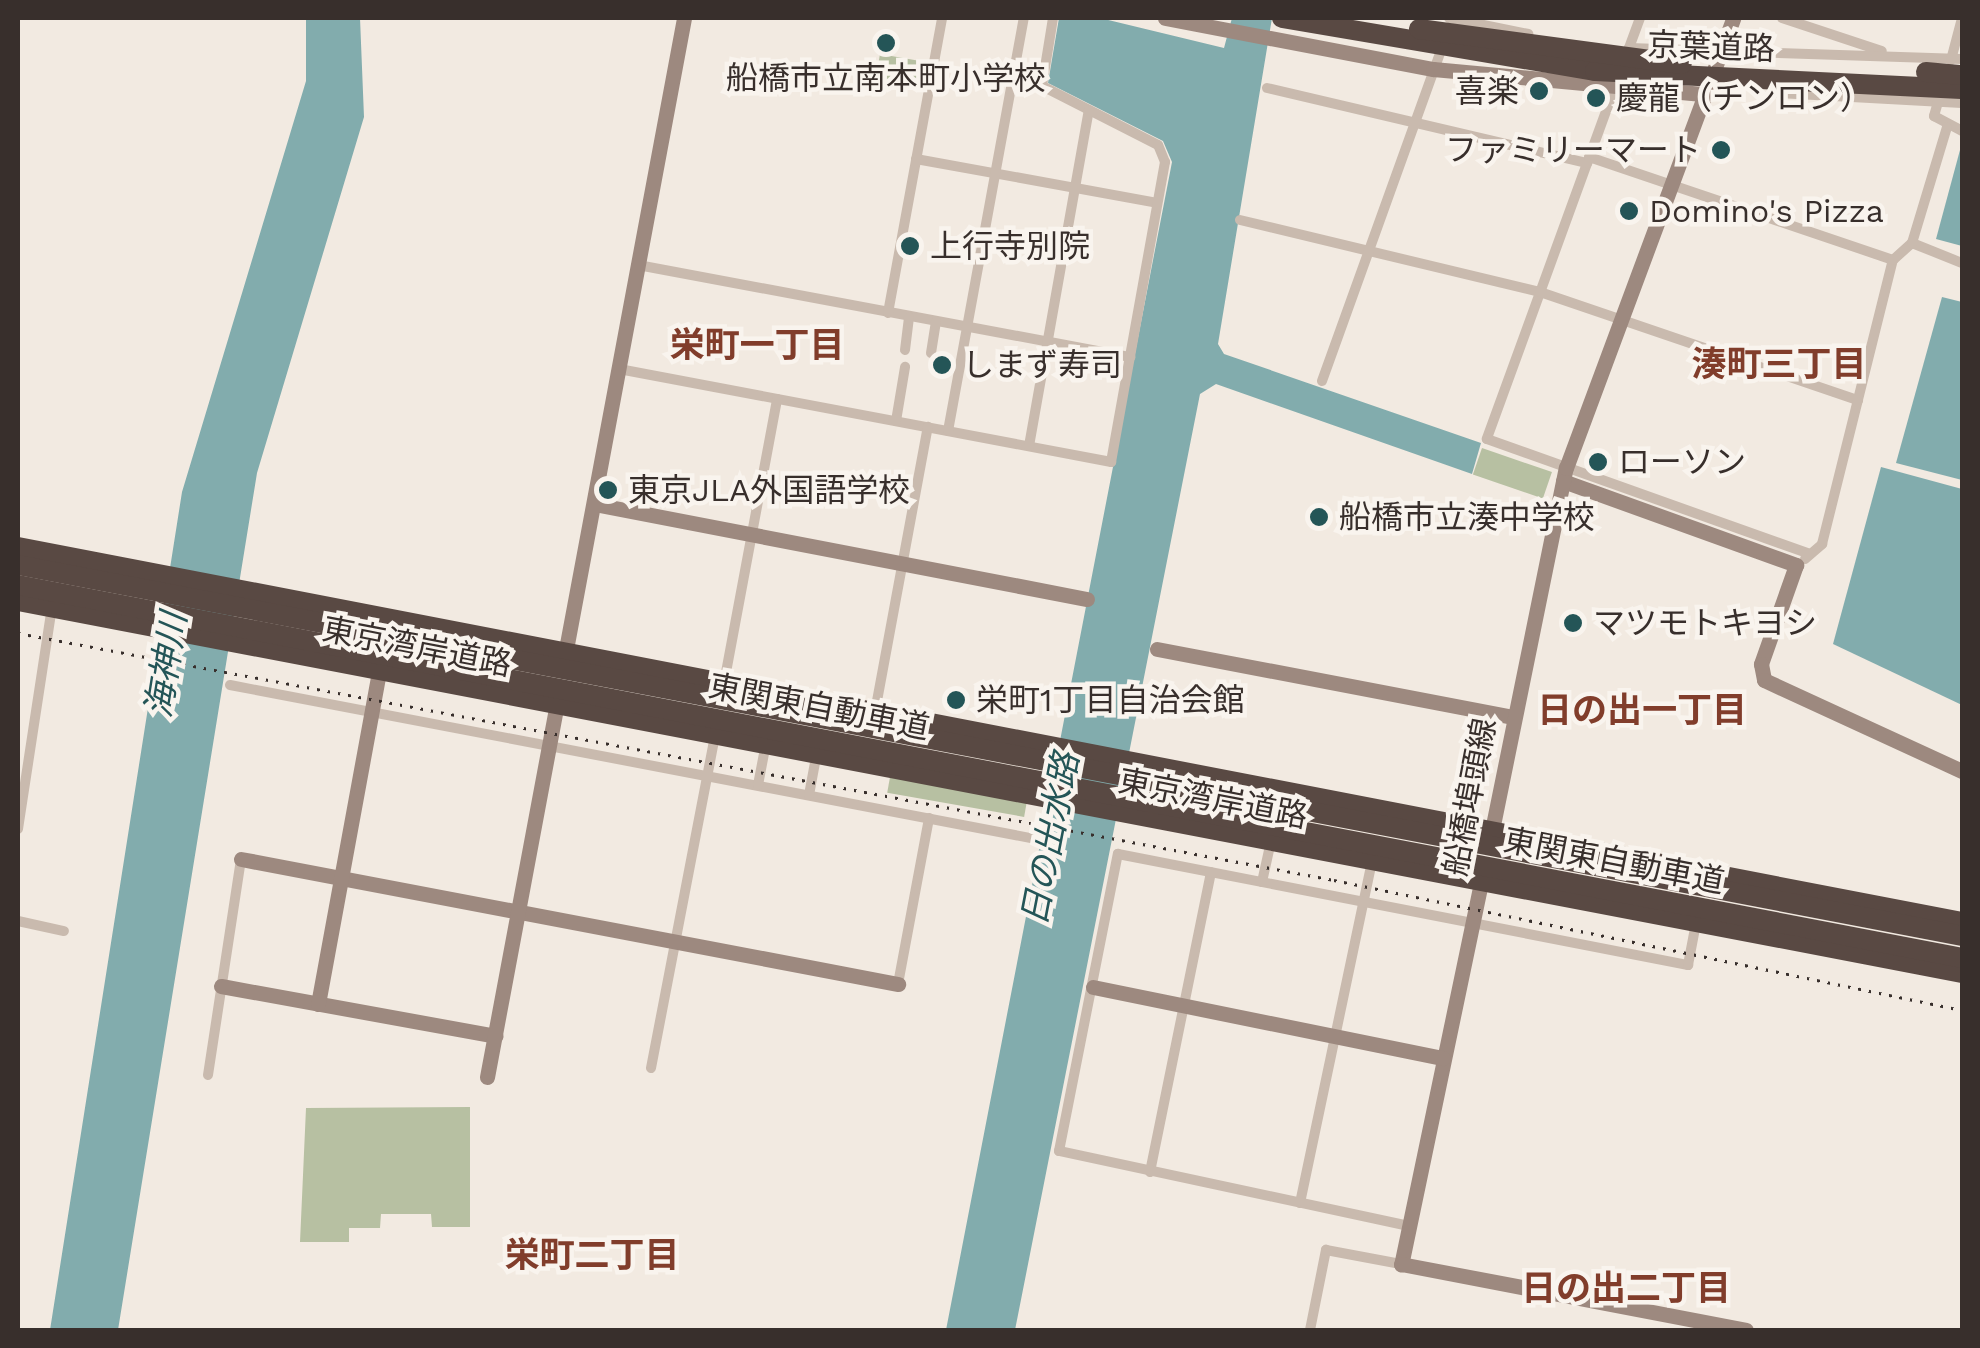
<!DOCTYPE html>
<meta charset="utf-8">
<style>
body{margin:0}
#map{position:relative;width:1980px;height:1348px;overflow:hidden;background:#f2eae1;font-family:"Work Sans","Noto Sans JP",sans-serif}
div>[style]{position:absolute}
.green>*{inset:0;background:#b7c0a2;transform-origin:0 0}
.water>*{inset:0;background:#82acad}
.street>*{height:10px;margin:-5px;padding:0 5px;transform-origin:5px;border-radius:5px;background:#c9baae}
.secondary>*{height:15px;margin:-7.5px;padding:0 7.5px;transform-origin:7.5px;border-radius:7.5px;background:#9d897f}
.highway>*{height:20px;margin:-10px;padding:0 10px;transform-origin:10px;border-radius:10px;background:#594943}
.rail>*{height:2.5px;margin-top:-1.25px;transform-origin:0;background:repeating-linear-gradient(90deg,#382f2c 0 2.5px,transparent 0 10.5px)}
.highway-bridge>*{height:20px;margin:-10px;padding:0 10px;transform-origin:10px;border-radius:10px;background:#594943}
.dots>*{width:28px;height:28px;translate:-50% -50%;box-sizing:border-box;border:5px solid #f9f4ee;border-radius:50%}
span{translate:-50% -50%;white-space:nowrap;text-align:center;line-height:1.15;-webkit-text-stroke:9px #f9f4ee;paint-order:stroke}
.street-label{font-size:32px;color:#382f2c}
.poi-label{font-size:32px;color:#382f2c}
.right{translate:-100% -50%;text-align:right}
.left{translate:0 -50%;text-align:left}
.neighbourhood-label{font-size:35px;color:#813d2b;font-weight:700}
.water-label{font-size:35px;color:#245557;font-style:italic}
.frame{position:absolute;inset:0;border:20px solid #382f2c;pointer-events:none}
</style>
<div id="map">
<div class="green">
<i style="left:880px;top:54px;width:48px;height:28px;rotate:10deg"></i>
<i style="left:1482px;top:448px;width:74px;height:28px;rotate:19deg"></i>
<i style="left:890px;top:777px;width:139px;height:16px;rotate:10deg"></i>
<i style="clip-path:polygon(470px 1107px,470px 1227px,432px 1227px,431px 1214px,381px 1214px,380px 1228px,349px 1228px,349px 1242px,300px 1242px,306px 1108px)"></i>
</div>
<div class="water">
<i style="clip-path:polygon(306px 18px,360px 18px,364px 117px,257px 473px,118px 1330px,50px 1330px,182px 492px,306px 81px)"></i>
<i style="clip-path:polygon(1059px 18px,1100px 18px,1224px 48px,1232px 18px,1272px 18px,1218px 344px,1224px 354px,1481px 443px,1472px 474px,1216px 384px,1200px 394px,1015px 1330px,946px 1330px,1172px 162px,1163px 141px,1048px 83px)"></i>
<i style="clip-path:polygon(1960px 150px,1962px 151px,1962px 246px,1936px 239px)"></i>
<i style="clip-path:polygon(1942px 297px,1962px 302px,1962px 480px,1896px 463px)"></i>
<i style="clip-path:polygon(1881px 467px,1962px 489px,1962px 705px,1833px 644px)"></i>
</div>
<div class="street">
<i style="left:1449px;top:18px;width:81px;rotate:11.4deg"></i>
<i style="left:1782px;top:18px;width:105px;rotate:18.3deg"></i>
<i style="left:1629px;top:48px;width:333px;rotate:1.9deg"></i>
<i style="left:1626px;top:56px;width:40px;rotate:-69.8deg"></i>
<i style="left:1951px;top:60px;width:43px;rotate:-75.3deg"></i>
<i style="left:1617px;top:81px;width:381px;rotate:110deg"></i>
<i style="left:1487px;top:439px;width:343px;rotate:19.6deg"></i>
<i style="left:1267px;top:88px;width:329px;rotate:13.2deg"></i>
<i style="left:1777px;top:93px;width:185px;rotate:3.1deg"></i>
<i style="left:1940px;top:95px;width:22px;rotate:106deg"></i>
<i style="left:1934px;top:116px;width:32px;rotate:28deg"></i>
<i style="left:1589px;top:157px;width:321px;rotate:18.7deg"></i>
<i style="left:916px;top:159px;width:245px;rotate:10.3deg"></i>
<i style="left:1240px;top:220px;width:309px;rotate:13.5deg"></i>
<i style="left:1540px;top:292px;width:336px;rotate:18.8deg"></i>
<i style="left:1912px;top:243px;width:54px;rotate:21.8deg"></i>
<i style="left:638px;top:265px;width:501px;rotate:10.59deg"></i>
<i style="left:888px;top:313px;width:300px;rotate:-79.6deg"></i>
<i style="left:905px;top:350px;width:33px;rotate:-83deg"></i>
<i style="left:931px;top:353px;width:32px;rotate:-81deg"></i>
<i style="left:619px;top:369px;width:501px;rotate:10.7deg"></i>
<i style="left:1111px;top:462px;width:305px;rotate:-79.8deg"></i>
<i style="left:1165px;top:162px;width:18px;rotate:-112deg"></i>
<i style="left:1158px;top:145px;width:130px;rotate:-153deg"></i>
<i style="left:1042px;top:86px;width:69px;rotate:-80.8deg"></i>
<i style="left:1322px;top:381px;width:358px;rotate:-70.2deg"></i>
<i style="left:896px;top:421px;width:55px;rotate:-80.5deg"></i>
<i style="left:948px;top:431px;width:420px;rotate:-79.6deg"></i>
<i style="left:1029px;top:446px;width:341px;rotate:-79.9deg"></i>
<i style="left:1805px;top:559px;width:23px;rotate:-41deg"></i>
<i style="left:1822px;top:544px;width:293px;rotate:-76deg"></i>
<i style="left:1893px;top:260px;width:25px;rotate:-42deg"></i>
<i style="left:1912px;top:243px;width:121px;rotate:-73.2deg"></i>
<i style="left:724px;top:683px;width:289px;rotate:-79.4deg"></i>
<i style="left:230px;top:685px;width:826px;rotate:10.82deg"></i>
<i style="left:877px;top:701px;width:279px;rotate:-79.5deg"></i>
<i style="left:758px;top:785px;width:43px;rotate:-79.2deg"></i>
<i style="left:809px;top:795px;width:44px;rotate:-79.5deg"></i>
<i style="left:18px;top:829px;width:224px;rotate:-81.3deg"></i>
<i style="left:1262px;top:882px;width:42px;rotate:-77.6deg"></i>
<i style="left:18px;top:921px;width:47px;rotate:12.3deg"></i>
<i style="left:898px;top:984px;width:169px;rotate:-79.4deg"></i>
<i style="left:651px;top:1068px;width:339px;rotate:-79.1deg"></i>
<i style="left:208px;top:1075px;width:219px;rotate:-81.3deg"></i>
<i style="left:1150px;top:1172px;width:306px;rotate:-78.5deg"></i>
<i style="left:1300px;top:1203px;width:349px;rotate:-78.1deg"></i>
<i style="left:1409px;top:1226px;width:358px;rotate:-167.9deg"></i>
<i style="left:1059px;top:1151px;width:303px;rotate:-78.8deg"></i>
<i style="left:1118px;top:854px;width:581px;rotate:11.02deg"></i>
<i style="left:1688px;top:965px;width:43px;rotate:-79.2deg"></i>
<i style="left:1310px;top:1330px;width:82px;rotate:-78.7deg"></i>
<i style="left:1326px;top:1250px;width:76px;rotate:10.6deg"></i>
</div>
<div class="secondary">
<i style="left:1165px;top:18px;width:273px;rotate:10.8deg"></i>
<i style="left:1433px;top:69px;width:273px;rotate:5.3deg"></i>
<i style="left:1563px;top:481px;width:248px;rotate:19.8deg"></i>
<i style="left:1796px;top:565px;width:105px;rotate:109.5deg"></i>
<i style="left:1761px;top:664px;width:16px;rotate:79deg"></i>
<i style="left:1764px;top:680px;width:218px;rotate:24.7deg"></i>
<i style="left:594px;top:504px;width:502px;rotate:10.91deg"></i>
<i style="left:1157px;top:649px;width:363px;rotate:10.8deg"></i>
<i style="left:564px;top:660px;width:653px;rotate:-79.41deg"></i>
<i style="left:1490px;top:840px;width:380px;rotate:-78.5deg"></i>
<i style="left:1566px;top:468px;width:480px;rotate:-69.6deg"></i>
<i style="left:241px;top:859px;width:669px;rotate:10.77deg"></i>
<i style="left:1483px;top:873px;width:400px;rotate:101.8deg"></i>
<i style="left:1401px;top:1264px;width:351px;rotate:10.8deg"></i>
<i style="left:221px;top:986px;width:279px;rotate:10.3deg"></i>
<i style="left:1093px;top:987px;width:357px;rotate:11.5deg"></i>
<i style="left:318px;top:1004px;width:340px;rotate:-79.6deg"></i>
<i style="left:487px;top:1077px;width:386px;rotate:-79.4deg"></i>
</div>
<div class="highway">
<i style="left:18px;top:547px;width:1980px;rotate:10.92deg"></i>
<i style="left:18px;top:601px;width:1979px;rotate:10.83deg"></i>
</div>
<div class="rail">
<i style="left:18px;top:633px;width:1339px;rotate:10.63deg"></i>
<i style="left:1334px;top:880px;width:641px;rotate:11.7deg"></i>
</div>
<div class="highway-bridge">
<i style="left:1282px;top:18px;width:317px;rotate:9.6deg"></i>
<i style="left:1595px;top:71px;width:367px;rotate:2.8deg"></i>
<i style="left:1419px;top:29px;width:265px;rotate:7.6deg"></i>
<i style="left:1926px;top:72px;width:36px;rotate:5deg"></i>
<i style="left:18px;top:565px;width:1979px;rotate:10.8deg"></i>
<i style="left:18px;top:585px;width:1979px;rotate:10.86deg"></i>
</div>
<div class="dots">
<i style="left:886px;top:43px;background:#245557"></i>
<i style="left:1539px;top:91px;background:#245557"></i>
<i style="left:1596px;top:98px;background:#245557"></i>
<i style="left:1721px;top:150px;background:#245557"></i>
<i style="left:1629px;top:211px;background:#245557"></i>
<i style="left:910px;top:246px;background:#245557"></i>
<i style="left:942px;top:365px;background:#245557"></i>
<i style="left:1598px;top:462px;background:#245557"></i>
<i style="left:608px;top:490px;background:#245557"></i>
<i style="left:1319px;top:517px;background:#245557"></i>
<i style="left:1573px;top:623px;background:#245557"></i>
<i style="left:956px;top:700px;background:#245557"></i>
</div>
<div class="street-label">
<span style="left:1711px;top:47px;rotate:2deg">京葉道路</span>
<span style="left:417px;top:647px;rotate:11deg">東京湾岸道路</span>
<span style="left:819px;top:707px;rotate:11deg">東関東自動車道</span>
<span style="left:1470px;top:797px;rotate:-79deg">船橋埠頭線</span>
<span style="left:1213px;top:799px;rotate:11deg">東京湾岸道路</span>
<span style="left:1614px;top:861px;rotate:11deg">東関東自動車道</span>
</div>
<div class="poi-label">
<span style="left:886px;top:78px">船橋市立南本町小学校</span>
<span class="right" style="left:1519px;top:91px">喜楽</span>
<span class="left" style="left:1616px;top:98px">慶龍（チンロン）</span>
<span class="right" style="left:1701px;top:150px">ファミリーマート</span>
<span class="left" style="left:1649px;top:211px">Domino's Pizza</span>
<span class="left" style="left:930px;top:246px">上行寺別院</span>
<span class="left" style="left:962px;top:365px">しまず寿司</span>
<span class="left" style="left:1618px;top:462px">ローソン</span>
<span class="left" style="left:628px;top:490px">東京JLA外国語学校</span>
<span class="left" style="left:1339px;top:517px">船橋市立湊中学校</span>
<span class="left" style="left:1593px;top:623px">マツモトキヨシ</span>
<span class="left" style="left:976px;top:700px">栄町1丁目自治会館</span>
</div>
<div class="neighbourhood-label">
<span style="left:757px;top:345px">栄町一丁目</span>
<span style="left:1779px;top:364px">湊町三丁目</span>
<span style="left:1642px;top:710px">日の出一丁目</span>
<span style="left:592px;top:1255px">栄町二丁目</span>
<span style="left:1626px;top:1288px">日の出二丁目</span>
</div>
<div class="water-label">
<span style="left:166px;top:665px;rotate:-81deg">海神川</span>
<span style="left:1050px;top:839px;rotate:-79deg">日の出水路</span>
</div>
<div class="frame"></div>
</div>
